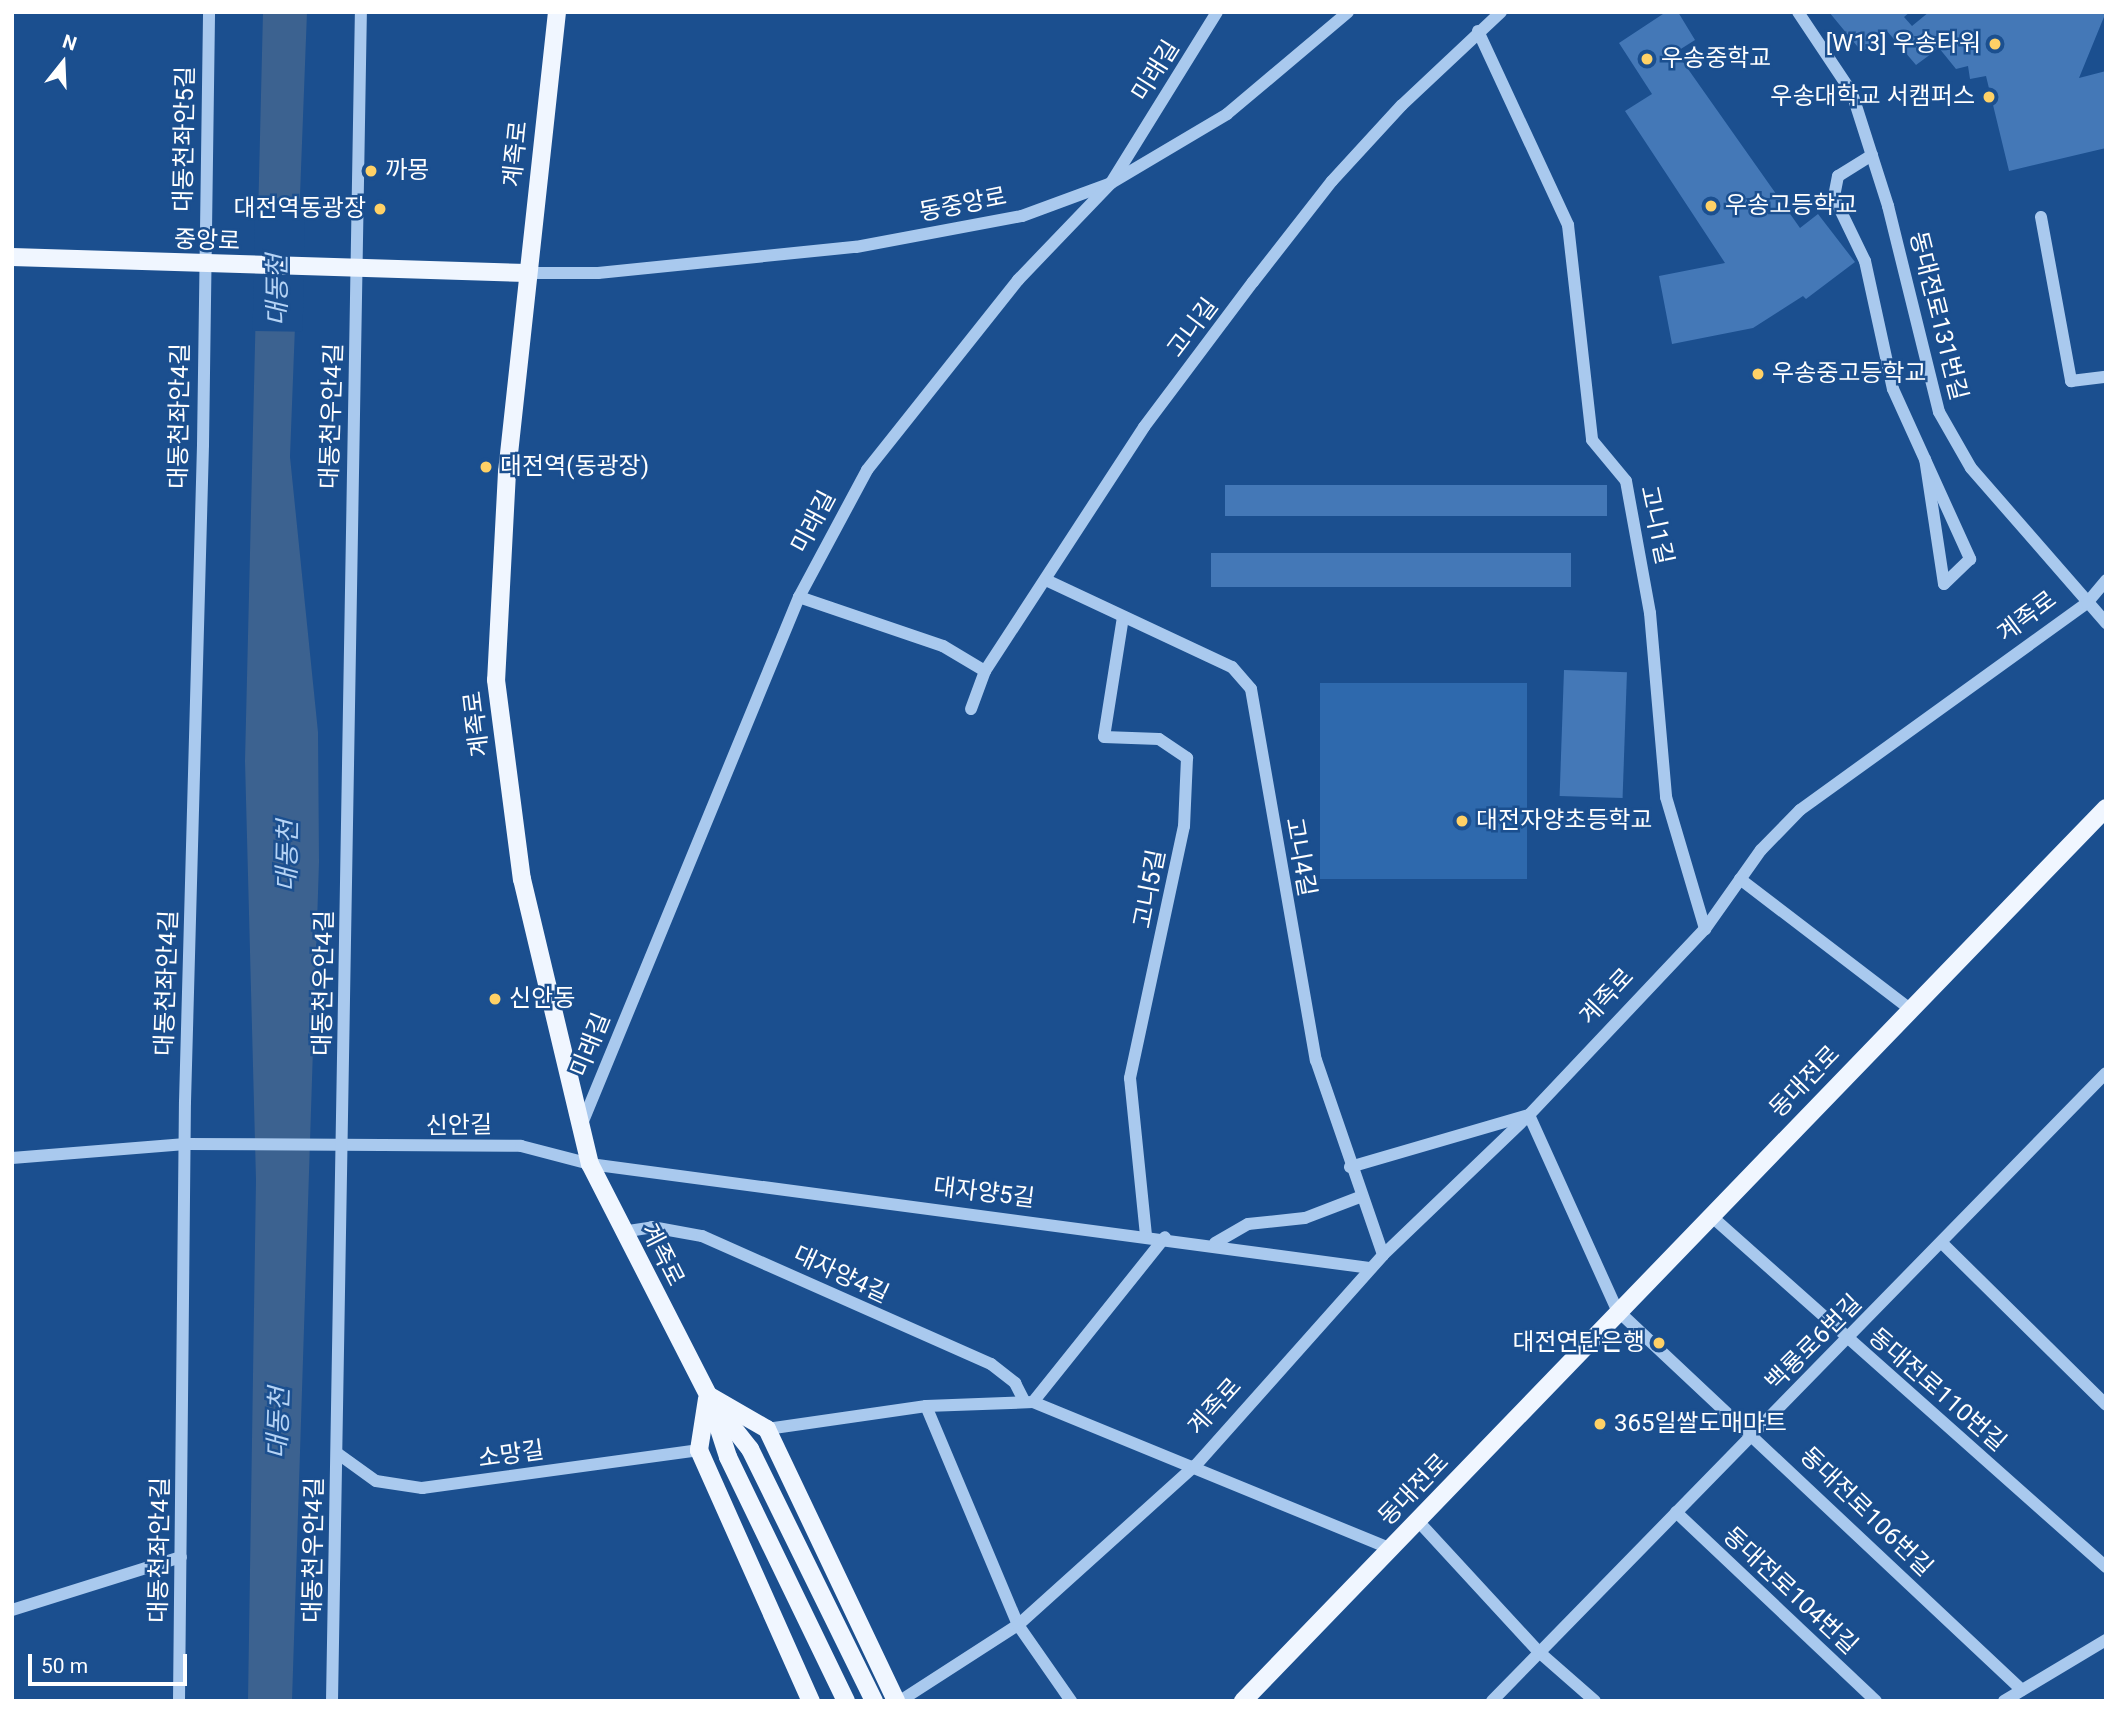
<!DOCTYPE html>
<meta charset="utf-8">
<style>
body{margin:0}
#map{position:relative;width:2118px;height:1713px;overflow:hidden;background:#1b4f8f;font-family:Roboto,"Noto Sans KR",sans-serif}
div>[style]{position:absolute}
.green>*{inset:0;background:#2e69ad;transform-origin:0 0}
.water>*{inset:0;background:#3c6290}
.pier>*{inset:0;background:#1b4f8f;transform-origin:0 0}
.building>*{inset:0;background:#4478b7;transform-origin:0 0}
.minor>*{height:12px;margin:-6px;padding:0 6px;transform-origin:6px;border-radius:6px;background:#a9c9ee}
.major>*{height:18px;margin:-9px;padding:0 9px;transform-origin:9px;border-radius:9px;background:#f0f6ff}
.dots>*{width:19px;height:19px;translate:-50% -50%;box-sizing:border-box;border:4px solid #1b4f8f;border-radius:50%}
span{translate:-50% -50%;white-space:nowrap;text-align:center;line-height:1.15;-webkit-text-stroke:5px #1b4f8f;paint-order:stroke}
.poi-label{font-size:24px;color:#fff}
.right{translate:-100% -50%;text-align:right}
.left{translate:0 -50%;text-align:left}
.street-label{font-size:24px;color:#fff}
.water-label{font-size:26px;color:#b5d3f5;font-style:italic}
.frame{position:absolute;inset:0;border:14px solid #fff;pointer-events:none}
.north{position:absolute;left:28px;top:28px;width:70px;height:70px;-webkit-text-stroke:5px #1b4f8f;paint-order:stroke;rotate:18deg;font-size:19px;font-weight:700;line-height:28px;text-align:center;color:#fff}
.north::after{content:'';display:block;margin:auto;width:24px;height:32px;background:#fff;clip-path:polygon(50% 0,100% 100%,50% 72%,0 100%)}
.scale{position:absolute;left:28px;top:1654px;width:159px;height:32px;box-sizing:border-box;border:4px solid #fff;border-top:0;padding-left:9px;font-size:21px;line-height:24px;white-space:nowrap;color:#fff;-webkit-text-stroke:5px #1b4f8f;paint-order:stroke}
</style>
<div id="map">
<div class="green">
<i style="left:1527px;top:683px;width:196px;height:207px;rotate:90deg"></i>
</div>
<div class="water">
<i style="clip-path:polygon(263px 12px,307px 12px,290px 457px,318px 732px,319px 862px,292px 1701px,248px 1701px,256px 1180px,245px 761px)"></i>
</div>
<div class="pier">
<i style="left:255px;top:198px;width:50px;height:133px;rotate:1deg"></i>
</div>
<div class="building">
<i style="clip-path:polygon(1666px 12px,1678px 12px,1695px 40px,1676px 52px,1800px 228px,1818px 214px,1855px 262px,1806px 299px,1803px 296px,1753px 328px,1672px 344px,1659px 276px,1725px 263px,1625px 111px,1652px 94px,1619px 43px)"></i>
<i style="clip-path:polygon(1829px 12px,1910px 12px,1904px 17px,1912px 26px,1929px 12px,2106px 12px,2079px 78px,2106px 71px,2106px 148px,2009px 171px,1986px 76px,1970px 79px,1968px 66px,1956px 69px,1939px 48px,1916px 65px,1887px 31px,1862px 52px)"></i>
<i style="left:1607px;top:485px;width:31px;height:382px;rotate:90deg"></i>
<i style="left:1211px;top:553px;width:360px;height:34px"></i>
<i style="left:1564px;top:670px;width:63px;height:126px;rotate:2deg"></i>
</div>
<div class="minor">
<i style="left:1798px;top:12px;width:97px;rotate:56.3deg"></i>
<i style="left:1852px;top:93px;width:119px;rotate:72.3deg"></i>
<i style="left:1888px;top:206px;width:212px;rotate:76.1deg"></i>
<i style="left:1939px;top:412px;width:64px;rotate:60.3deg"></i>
<i style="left:1971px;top:468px;width:206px;rotate:48.9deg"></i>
<i style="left:1478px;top:31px;width:214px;rotate:65.1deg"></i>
<i style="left:1568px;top:225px;width:216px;rotate:83.6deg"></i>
<i style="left:1592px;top:440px;width:53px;rotate:50.3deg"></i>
<i style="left:1626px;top:481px;width:134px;rotate:79.7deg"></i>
<i style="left:1650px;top:613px;width:185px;rotate:85deg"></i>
<i style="left:1666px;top:797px;width:138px;rotate:73.5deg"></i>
<i style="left:1872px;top:155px;width:40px;rotate:148deg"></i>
<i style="left:1838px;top:176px;width:21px;rotate:101deg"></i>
<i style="left:1834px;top:197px;width:71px;rotate:64.2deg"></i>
<i style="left:1865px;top:261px;width:131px;rotate:77.7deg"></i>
<i style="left:1893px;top:389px;width:187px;rotate:65.6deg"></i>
<i style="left:1970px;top:559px;width:36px;rotate:136deg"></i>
<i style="left:1944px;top:584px;width:126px;rotate:-98.6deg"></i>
<i style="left:2041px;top:217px;width:167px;rotate:79.6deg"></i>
<i style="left:2071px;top:381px;width:35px;rotate:-7deg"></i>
<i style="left:527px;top:273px;width:71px"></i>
<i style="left:598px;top:273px;width:259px;rotate:-5.8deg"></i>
<i style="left:856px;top:247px;width:169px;rotate:-10.6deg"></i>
<i style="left:1022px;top:216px;width:95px;rotate:-20.3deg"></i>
<i style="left:1111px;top:183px;width:135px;rotate:-30.7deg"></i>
<i style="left:1227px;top:114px;width:158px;rotate:-40.1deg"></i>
<i style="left:1046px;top:580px;width:205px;rotate:25.1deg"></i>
<i style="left:1232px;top:667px;width:29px;rotate:49deg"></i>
<i style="left:1251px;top:689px;width:377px;rotate:80.1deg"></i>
<i style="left:1316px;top:1060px;width:206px;rotate:71deg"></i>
<i style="left:799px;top:597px;width:152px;rotate:18.8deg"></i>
<i style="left:943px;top:646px;width:49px;rotate:30.8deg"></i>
<i style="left:1123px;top:617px;width:121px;rotate:99deg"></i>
<i style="left:1104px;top:737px;width:55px;rotate:2.1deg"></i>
<i style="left:1159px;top:739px;width:34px;rotate:34deg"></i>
<i style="left:1187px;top:758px;width:68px;rotate:92.5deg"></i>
<i style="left:1184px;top:826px;width:258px;rotate:102.1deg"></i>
<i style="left:1130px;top:1078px;width:158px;rotate:84.2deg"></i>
<i style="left:971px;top:709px;width:40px;rotate:-69.8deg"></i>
<i style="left:985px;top:671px;width:291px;rotate:-56.9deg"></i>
<i style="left:1144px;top:427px;width:181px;rotate:-53.1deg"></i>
<i style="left:1253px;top:282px;width:128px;rotate:-52deg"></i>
<i style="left:1332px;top:181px;width:103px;rotate:-47.4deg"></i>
<i style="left:1402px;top:105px;width:136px;rotate:-43.2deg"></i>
<i style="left:1740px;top:879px;width:214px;rotate:37.4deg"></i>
<i style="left:581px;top:1126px;width:572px;rotate:-67.6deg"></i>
<i style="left:799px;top:597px;width:144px;rotate:-61.8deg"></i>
<i style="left:867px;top:470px;width:243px;rotate:-51.5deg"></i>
<i style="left:1018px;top:280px;width:134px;rotate:-46.2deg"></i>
<i style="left:1111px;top:183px;width:201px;rotate:-58.2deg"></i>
<i style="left:12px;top:1158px;width:174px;rotate:-4.6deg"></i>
<i style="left:185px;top:1144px;width:336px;rotate:0.3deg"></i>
<i style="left:521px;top:1146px;width:71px;rotate:14.6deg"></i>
<i style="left:590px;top:1164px;width:788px;rotate:7.59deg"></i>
<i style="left:1350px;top:1167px;width:186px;rotate:-16.2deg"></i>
<i style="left:1529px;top:1115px;width:214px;rotate:65.7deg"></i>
<i style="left:1617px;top:1310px;width:555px;rotate:43.18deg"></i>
<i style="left:1710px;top:1215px;width:530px;rotate:41.63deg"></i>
<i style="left:622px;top:1232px;width:30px;rotate:-9deg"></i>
<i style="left:652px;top:1227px;width:51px;rotate:10.2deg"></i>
<i style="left:702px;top:1236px;width:316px;rotate:23.9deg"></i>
<i style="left:991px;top:1364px;width:31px;rotate:38deg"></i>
<i style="left:1015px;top:1383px;width:20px;rotate:63deg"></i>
<i style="left:1215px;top:1243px;width:38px;rotate:-30deg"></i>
<i style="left:1248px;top:1224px;width:57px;rotate:-6deg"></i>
<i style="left:1305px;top:1218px;width:59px;rotate:-20.9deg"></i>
<i style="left:1943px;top:1244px;width:229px;rotate:44.6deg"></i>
<i style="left:1033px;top:1402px;width:211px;rotate:-51.3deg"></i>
<i style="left:926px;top:1406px;width:238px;rotate:67.2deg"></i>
<i style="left:1018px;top:1625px;width:93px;rotate:55.1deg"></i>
<i style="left:767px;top:1429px;width:161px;rotate:-8.2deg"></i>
<i style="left:926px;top:1406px;width:107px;rotate:-2.1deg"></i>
<i style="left:1033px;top:1402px;width:387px;rotate:22.3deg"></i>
<i style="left:337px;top:1453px;width:48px;rotate:35.7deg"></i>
<i style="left:376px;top:1481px;width:47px;rotate:8.7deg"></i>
<i style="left:422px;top:1488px;width:280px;rotate:-7.8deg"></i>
<i style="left:1676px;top:1512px;width:275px;rotate:43.4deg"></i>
<i style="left:1418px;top:1521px;width:178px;rotate:47.3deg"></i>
<i style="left:1539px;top:1652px;width:74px;rotate:41.2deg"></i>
<i style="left:12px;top:1610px;width:177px;rotate:-17.4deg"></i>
<i style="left:179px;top:1701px;width:599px;rotate:-89.43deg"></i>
<i style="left:185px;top:1102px;width:657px;rotate:-88.43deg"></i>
<i style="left:203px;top:445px;width:433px;rotate:-89.2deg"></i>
<i style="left:332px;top:1701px;width:1689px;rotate:-89.02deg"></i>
<i style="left:900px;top:1701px;width:140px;rotate:-32.8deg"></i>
<i style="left:1018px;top:1625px;width:239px;rotate:-42deg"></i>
<i style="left:1196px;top:1465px;width:281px;rotate:-48.3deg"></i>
<i style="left:1383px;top:1255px;width:202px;rotate:-43.8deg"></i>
<i style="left:1529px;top:1115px;width:256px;rotate:-46.6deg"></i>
<i style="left:1705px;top:929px;width:97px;rotate:-54.7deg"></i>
<i style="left:1761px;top:850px;width:56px;rotate:-45.7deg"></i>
<i style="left:1800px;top:810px;width:354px;rotate:-35.8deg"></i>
<i style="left:2087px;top:603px;width:30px;rotate:-50deg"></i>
<i style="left:1492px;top:1701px;width:878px;rotate:-45.65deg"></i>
<i style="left:2004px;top:1701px;width:119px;rotate:-30.9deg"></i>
</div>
<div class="major">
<i style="left:557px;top:12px;width:463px;rotate:96.2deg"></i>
<i style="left:507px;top:472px;width:208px;rotate:93deg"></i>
<i style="left:496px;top:680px;width:201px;rotate:82.6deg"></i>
<i style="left:522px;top:879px;width:293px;rotate:76.6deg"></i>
<i style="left:590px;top:1164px;width:259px;rotate:62.9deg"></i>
<i style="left:708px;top:1395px;width:65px;rotate:72.1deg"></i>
<i style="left:728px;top:1457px;width:271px;rotate:64.2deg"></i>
<i style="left:12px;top:257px;width:515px;rotate:1.78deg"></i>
<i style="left:708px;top:1395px;width:68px;rotate:30deg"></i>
<i style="left:767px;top:1429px;width:301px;rotate:64.6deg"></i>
<i style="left:707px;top:1399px;width:52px;rotate:98.9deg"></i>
<i style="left:699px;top:1450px;width:275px;rotate:66deg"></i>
<i style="left:716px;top:1406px;width:55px;rotate:51.7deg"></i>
<i style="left:750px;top:1449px;width:281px;rotate:63.8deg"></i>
<i style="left:1243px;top:1701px;width:1242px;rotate:-45.98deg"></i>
</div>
<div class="dots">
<i style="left:1995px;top:44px;background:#ffd166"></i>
<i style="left:1647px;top:59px;background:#ffd166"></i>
<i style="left:1989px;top:97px;background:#ffd166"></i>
<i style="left:371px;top:171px;background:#ffd166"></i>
<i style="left:1711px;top:206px;background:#ffd166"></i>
<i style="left:380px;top:209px;background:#ffd166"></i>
<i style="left:1758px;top:374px;background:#ffd166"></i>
<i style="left:486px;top:467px;background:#ffd166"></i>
<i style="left:1462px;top:821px;background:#ffd166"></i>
<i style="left:495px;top:999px;background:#ffd166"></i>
<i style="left:1659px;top:1343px;background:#ffd166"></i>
<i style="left:1600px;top:1424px;background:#ffd166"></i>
</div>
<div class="poi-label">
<span class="right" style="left:1981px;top:44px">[W13] 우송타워</span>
<span class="left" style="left:1661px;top:59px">우송중학교</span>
<span class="right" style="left:1975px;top:97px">우송대학교 서캠퍼스</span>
<span class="left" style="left:385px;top:171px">까몽</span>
<span class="left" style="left:1725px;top:206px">우송고등학교</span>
<span class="right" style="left:366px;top:209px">대전역동광장</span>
<span class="left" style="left:1772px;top:374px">우송중고등학교</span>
<span class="left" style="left:500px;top:467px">대전역(동광장)</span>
<span class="left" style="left:1476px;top:821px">대전자양초등학교</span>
<span class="left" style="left:509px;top:999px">신안동</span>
<span class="right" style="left:1645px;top:1343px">대전연탄은행</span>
<span class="left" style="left:1614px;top:1424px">365일쌀도매마트</span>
</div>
<div class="street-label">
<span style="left:1156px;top:71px;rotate:-58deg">미래길</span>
<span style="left:185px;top:139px;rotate:-89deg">대동천좌안5길</span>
<span style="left:516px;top:154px;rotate:-84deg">계족로</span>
<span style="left:963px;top:205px;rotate:-11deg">동중앙로</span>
<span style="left:207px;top:241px;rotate:2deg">중앙로</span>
<span style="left:1938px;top:316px;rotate:76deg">동대전로131번길</span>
<span style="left:1193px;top:328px;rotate:-53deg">고니길</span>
<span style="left:180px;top:416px;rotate:-89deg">대동천좌안4길</span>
<span style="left:332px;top:416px;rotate:-88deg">대동천우안4길</span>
<span style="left:814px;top:522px;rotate:-62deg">미래길</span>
<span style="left:1656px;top:525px;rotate:78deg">고니1길</span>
<span style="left:2027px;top:617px;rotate:-37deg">계족로</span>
<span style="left:477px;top:724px;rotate:-97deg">계족로</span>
<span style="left:1300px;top:857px;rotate:80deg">고니4길</span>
<span style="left:1150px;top:889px;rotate:-79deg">고니5길</span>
<span style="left:167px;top:983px;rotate:-88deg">대동천좌안4길</span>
<span style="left:324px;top:983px;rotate:-89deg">대동천우안4길</span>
<span style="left:1607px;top:997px;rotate:-47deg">계족로</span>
<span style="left:591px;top:1045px;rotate:-68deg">미래길</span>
<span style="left:1805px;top:1082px;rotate:-46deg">동대전로</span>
<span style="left:459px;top:1126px;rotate:-1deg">신안길</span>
<span style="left:984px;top:1193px;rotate:7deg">대자양5길</span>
<span style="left:662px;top:1255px;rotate:63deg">계족로</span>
<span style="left:841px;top:1275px;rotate:25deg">대자양4길</span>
<span style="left:1814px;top:1343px;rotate:-45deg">백룡로6번길</span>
<span style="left:1937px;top:1390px;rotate:41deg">동대전로110번길</span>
<span style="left:1215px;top:1407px;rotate:-48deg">계족로</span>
<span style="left:511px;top:1455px;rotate:-8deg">소망길</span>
<span style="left:1414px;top:1490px;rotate:-46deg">동대전로</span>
<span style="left:1866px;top:1512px;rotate:44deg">동대전로106번길</span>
<span style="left:160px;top:1550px;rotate:-89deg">대동천좌안4길</span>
<span style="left:314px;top:1550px;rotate:-89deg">대동천우안4길</span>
<span style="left:1790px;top:1591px;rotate:43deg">동대전로104번길</span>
</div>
<div class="water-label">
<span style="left:278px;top:290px;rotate:-90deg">대동천</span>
<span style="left:288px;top:856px;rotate:-89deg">대동천</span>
<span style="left:279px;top:1423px;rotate:-88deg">대동천</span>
</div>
<div class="frame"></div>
<div class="north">N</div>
<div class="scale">50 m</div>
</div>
